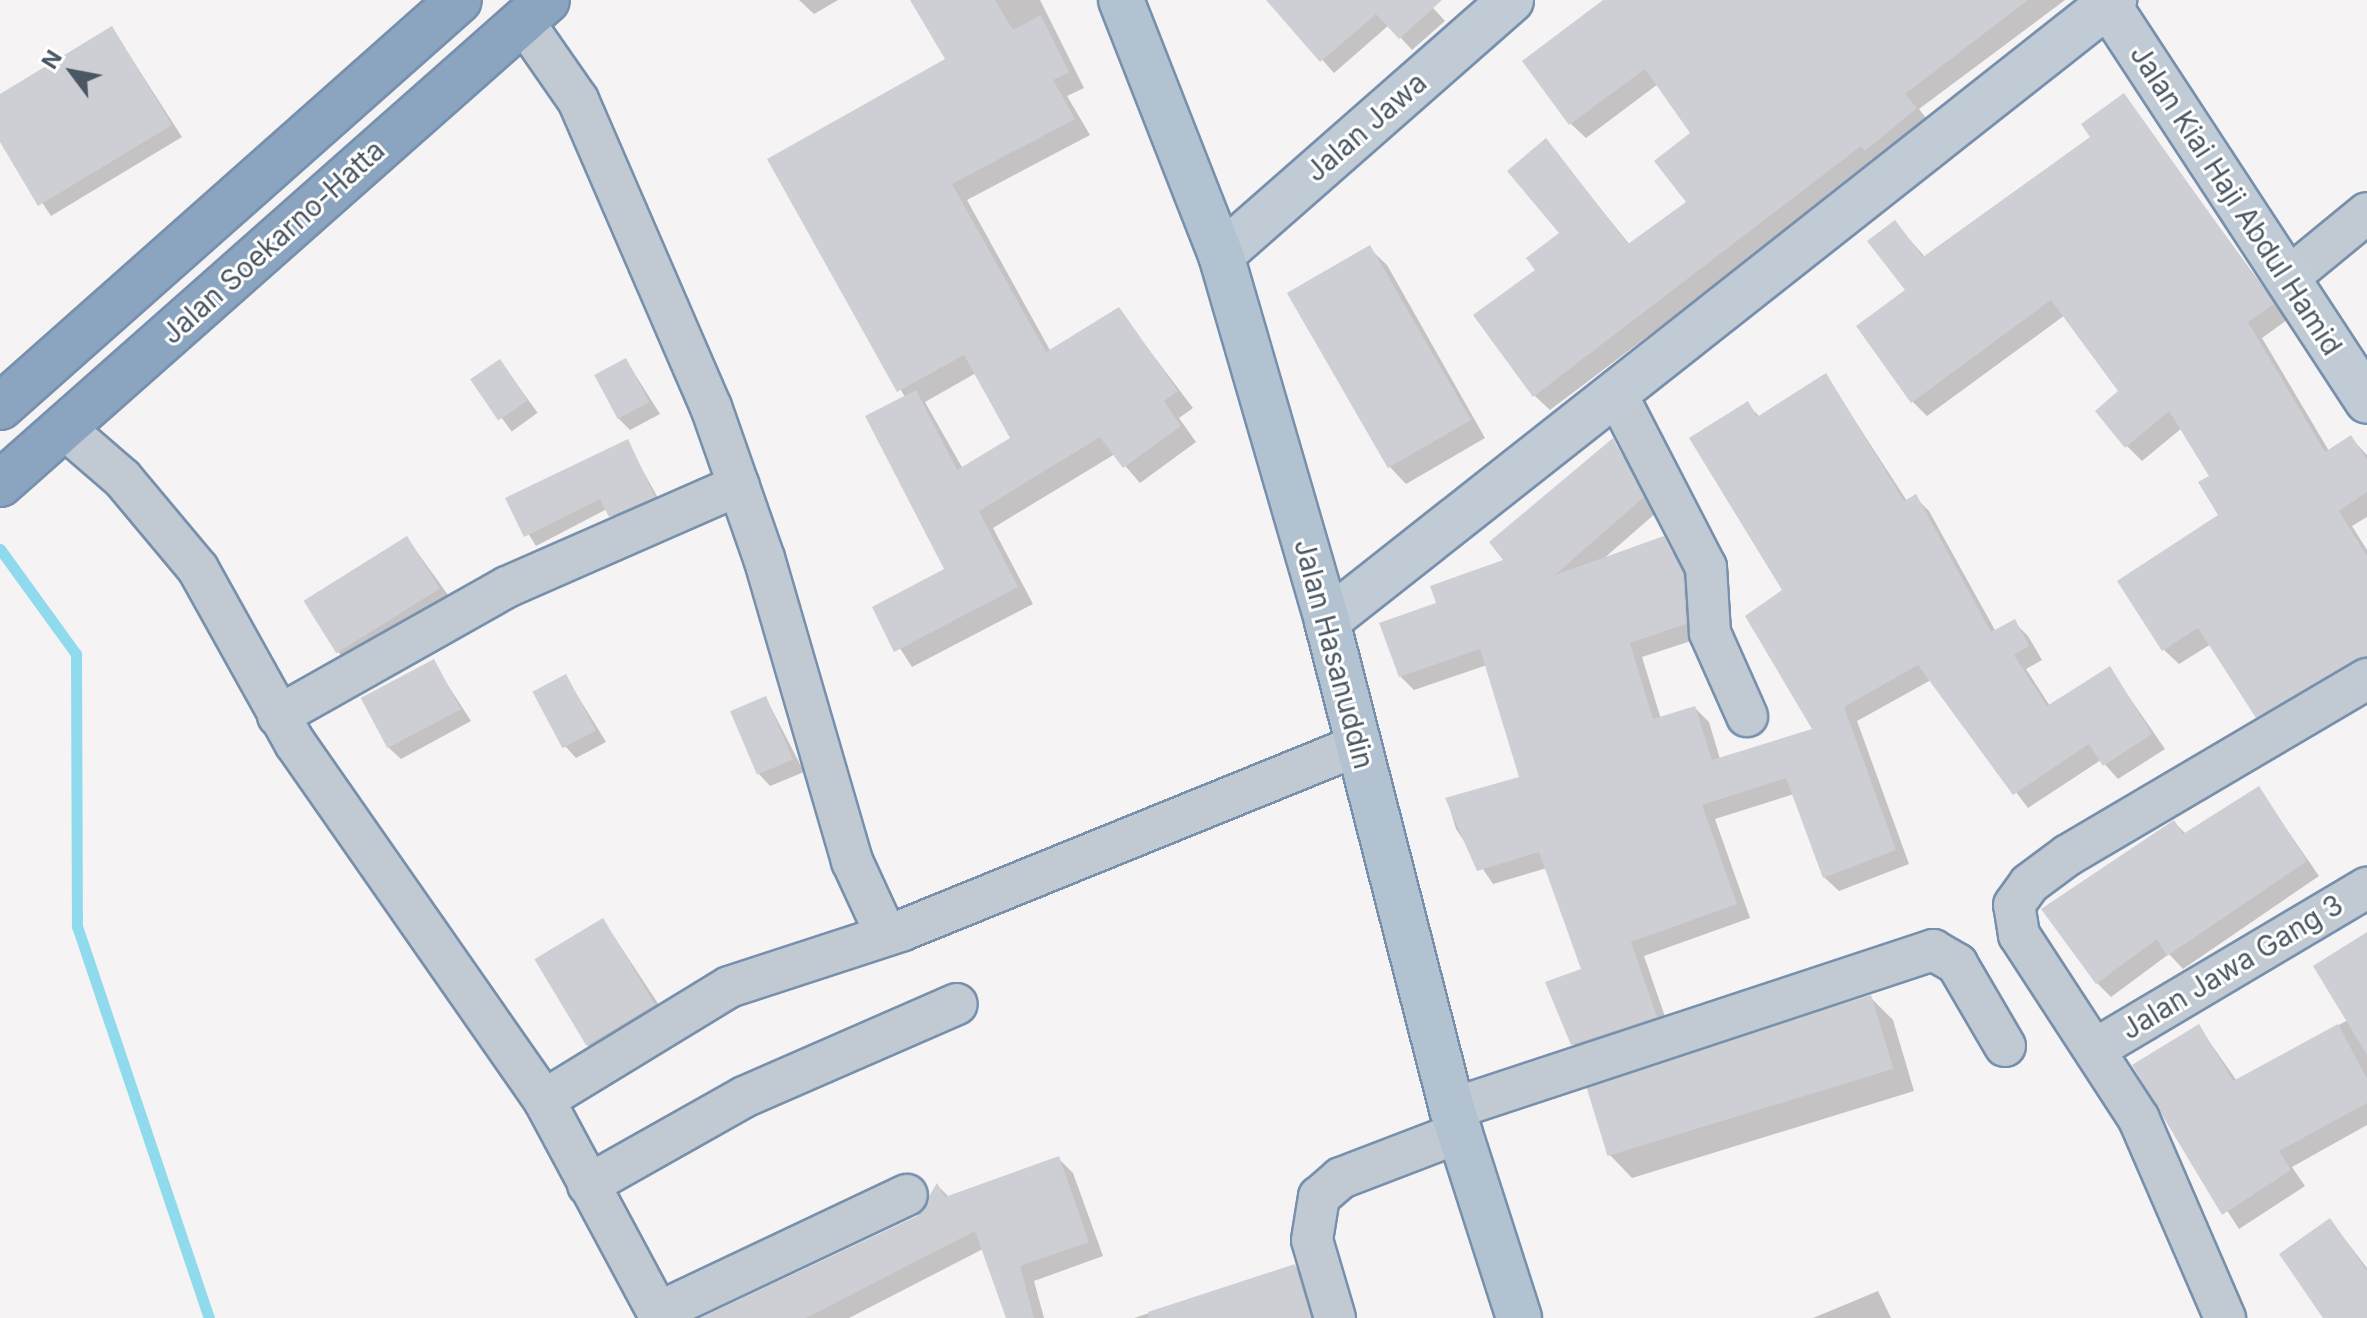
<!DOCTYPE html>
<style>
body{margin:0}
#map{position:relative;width:2367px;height:1318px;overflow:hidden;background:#f5f3f3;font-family:Inter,sans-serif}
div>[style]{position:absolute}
.shadow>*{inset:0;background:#0003;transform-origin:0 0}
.stream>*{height:11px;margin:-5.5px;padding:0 5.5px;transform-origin:5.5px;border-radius:5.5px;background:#90daee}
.building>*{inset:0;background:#cdcfd5;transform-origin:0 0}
.roads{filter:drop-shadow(2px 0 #7690ad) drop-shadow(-2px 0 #7690ad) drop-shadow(0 2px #7690ad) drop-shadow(0 -2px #7690ad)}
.street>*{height:40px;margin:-20px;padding:0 20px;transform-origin:20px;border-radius:20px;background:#c1cad2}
.secondary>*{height:44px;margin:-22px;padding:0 22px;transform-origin:22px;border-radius:22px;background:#c1cbd6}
.primary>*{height:44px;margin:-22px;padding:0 22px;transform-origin:22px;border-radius:22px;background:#b3c2d1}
.highway>*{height:44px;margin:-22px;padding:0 22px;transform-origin:22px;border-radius:22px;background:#8ba5c1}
span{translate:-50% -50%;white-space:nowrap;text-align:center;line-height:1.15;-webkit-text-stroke:6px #fff;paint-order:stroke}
.street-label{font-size:28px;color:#4a5661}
.north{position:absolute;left:32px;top:32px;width:80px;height:80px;-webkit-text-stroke:6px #fff;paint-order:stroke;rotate:302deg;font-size:22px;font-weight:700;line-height:32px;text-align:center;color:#4a5661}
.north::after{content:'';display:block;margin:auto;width:28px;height:36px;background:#4a5661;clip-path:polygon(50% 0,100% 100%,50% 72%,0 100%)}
</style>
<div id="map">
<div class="shadow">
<i style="clip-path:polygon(799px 0,838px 0,814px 14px)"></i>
<i style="clip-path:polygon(evenodd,912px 0,1040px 0,1084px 88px,1067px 96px,1090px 135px,967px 200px,1051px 352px,1118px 309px,1193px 408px,1179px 418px,1196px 442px,1140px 483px,1115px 454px,993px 528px,1033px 604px,912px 667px,874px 608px,947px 570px,905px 397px,769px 160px,947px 59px,912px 0,976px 373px,1013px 439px,963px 469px,925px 402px,976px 373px)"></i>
<i style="clip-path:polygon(1269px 0,1426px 0,1445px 21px,1412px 50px,1389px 25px,1334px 73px)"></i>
<i style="clip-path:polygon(1608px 0,2065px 0,1919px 109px,1930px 123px,1550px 410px,1535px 396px,1537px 271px,1562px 233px,1546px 141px,1630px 245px,1688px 202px,1693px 134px,1658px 84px,1586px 138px,1571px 124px)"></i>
<i style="clip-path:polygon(112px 28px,182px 137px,51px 216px,0 139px,0 96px)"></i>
<i style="clip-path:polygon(2123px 95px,2287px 320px,2262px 338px,2329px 451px,2350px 437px,2367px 455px,2367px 517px,2352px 526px,2367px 550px,2367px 676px,2272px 732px,2211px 644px,2179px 664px,2164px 650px,2221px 516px,2212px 476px,2182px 428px,2142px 461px,2127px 446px,2121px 391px,2065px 315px,1927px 416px,1912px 401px,1908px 291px,1895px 223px,1926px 258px,2093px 138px)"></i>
<i style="clip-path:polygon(1369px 248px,1387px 265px,1485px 438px,1406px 484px,1389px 466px)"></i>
<i style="clip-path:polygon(626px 360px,660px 414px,630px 430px,618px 418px)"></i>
<i style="left:500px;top:361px;width:64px;height:32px;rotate:54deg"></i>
<i style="clip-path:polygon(1826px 376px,1907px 501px,1915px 497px,1929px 511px,1996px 632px,2014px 622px,2028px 636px,2042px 660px,2026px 669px,2050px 706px,2109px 668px,2165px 749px,2118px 779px,2101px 760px,2028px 808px,1931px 680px,1857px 721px,1909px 864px,1839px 891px,1824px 877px,1794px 794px,1715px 819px,1750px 918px,1644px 956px,1670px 1031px,1587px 1059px,1573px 1044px,1583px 971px,1547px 868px,1493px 884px,1456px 829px,1447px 799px,1522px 778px,1487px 665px,1414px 690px,1400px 676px,1439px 604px,1506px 561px,1613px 440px,1657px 512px,1602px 560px,1663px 538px,1697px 589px,1700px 638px,1642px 657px,1661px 719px,1695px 708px,1709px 722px,1720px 759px,1815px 730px,1747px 404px,1760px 417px)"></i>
<i style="clip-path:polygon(627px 442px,663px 507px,620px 526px,607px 509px,536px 546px,507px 499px)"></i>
<i style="clip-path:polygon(407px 538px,456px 606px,355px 670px,338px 652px)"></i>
<i style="clip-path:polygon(433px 662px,471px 721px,401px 759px,389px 748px)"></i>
<i style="clip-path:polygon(566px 677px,606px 742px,576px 758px,565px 746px)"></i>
<i style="clip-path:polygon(766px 698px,804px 772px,770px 786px,759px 774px)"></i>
<i style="clip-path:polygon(2259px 789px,2319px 876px,2183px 969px,2169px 954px,2111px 997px,2097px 983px,2174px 822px,2186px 834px)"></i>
<i style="clip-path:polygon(603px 920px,671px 1023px,605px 1063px,588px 1046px)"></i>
<i style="clip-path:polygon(2367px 932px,2367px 1125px,2292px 1167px,2305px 1186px,2239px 1229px,2134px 1066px,2199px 1027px,2237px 1081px,2348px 1020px)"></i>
<i style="clip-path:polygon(1870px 997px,1893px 1020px,1914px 1091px,1632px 1178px,1610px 1155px)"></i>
<i style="clip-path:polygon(1058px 1158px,1073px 1173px,1103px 1256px,1034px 1281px,1044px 1318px,1008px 1318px,983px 1249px,849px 1318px,705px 1318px,918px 1217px,938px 1186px,949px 1197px)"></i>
<i style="clip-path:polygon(2330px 1220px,2367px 1268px,2367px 1318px,2326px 1318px)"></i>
<i style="clip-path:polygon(1295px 1266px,1310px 1281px,1323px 1318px,1134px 1318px)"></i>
<i style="clip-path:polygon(1878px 1291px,1891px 1318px,1813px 1318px)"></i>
</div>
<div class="stream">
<i style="left:0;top:549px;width:130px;rotate:54.1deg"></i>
<i style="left:76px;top:654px;width:272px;rotate:89.8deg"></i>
<i style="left:77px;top:926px;width:414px;rotate:71.4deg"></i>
</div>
<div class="building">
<i style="clip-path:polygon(910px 0,995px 0,1013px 30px,1041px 15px,1069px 72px,1053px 80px,1075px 119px,952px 184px,1046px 352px,1119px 307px,1178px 391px,1164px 401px,1181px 426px,1123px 468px,1100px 437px,979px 511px,1018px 587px,894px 652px,872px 607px,944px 569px,865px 416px,916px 390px,957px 470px,1010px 438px,964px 355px,897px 392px,767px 159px,945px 59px)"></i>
<i style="clip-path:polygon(1266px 0,1442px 0,1399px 39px,1376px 14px,1320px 62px)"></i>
<i style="clip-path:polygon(1603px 0,2028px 0,1905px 94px,1917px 108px,1865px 151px,1861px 146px,1533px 397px,1473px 315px,1535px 270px,1526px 258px,1559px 233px,1507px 171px,1546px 138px,1628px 244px,1686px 202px,1654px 161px,1690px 133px,1645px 69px,1569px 125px,1522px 61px)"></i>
<i style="clip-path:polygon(112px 26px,172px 125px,38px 206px,0 142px,0 94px)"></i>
<i style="clip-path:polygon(2124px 93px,2274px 304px,2248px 322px,2325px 452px,2351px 435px,2367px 460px,2367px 492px,2339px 511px,2367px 556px,2367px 656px,2256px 718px,2198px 628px,2162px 651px,2117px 581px,2218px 515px,2198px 482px,2209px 476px,2169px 411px,2125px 448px,2095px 411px,2118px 391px,2051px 300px,1911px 403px,1856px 326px,1905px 290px,1867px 241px,1895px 220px,1923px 257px,2090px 137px,2081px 124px)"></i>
<i style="left:1370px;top:245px;width:202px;height:96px;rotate:60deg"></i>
<i style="left:626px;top:358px;width:50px;height:36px;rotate:62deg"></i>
<i style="left:500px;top:359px;width:50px;height:36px;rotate:56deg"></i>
<i style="clip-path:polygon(1826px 373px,1904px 501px,1916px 494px,1991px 632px,2015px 619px,2029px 646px,2014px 655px,2047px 706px,2110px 666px,2152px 734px,2103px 766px,2089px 744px,2013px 795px,1918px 665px,1844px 707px,1896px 850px,1823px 878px,1786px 778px,1702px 805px,1737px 904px,1631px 942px,1657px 1017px,1571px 1045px,1545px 982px,1581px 969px,1539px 852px,1477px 871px,1445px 798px,1519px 777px,1480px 649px,1399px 677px,1379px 623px,1436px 603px,1430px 586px,1503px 560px,1489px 542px,1613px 438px,1644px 497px,1555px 575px,1664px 536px,1683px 573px,1686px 624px,1630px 643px,1653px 719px,1695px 706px,1712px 760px,1812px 729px,1745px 616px,1782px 590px,1689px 438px,1748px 401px,1757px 417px)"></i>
<i style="clip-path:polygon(628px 439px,655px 497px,609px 517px,600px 499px,524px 537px,505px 498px)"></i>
<i style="left:407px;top:536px;width:62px;height:122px;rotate:58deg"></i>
<i style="left:434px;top:659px;width:57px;height:83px;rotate:62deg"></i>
<i style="left:566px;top:674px;width:64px;height:38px;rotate:62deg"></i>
<i style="left:766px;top:696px;width:69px;height:39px;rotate:67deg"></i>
<i style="clip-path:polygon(2259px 786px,2307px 861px,2167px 956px,2157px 939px,2096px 984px,2041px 909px,2174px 820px,2183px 834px)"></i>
<i style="left:603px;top:918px;width:101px;height:80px;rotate:59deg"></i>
<i style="clip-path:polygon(2367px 932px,2367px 1055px,2313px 966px)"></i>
<i style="left:1871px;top:995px;width:77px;height:299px;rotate:73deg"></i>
<i style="clip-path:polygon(2199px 1024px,2233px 1081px,2338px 1024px,2367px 1079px,2367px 1103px,2279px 1151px,2291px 1170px,2222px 1215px,2132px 1065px)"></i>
<i style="clip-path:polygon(1059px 1156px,1089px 1242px,1020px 1266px,1034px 1318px,1006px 1318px,975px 1231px,806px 1318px,700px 1318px,917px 1216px,937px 1183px,945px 1197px)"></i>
<i style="clip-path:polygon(2330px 1218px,2367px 1271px,2367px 1318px,2323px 1318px,2279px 1254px)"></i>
<i style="clip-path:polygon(1295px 1264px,1311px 1318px,1149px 1318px,1148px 1312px)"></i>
</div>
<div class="roads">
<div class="street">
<i style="left:523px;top:21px;width:96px;rotate:55.2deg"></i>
<i style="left:578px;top:100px;width:335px;rotate:66.6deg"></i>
<i style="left:711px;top:407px;width:160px;rotate:70.7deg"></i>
<i style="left:764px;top:558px;width:316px;rotate:73.8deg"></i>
<i style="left:852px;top:861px;width:81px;rotate:65.3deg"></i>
<i style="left:2288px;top:278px;width:102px;rotate:-39.4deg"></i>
<i style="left:1616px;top:393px;width:196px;rotate:62.7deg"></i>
<i style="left:1706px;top:567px;width:66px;rotate:86.5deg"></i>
<i style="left:1710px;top:633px;width:91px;rotate:66deg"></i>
<i style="left:64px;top:428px;width:77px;rotate:40.8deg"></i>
<i style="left:122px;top:478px;width:119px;rotate:50.1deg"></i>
<i style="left:198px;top:569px;width:199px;rotate:60.9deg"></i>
<i style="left:295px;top:743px;width:435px;rotate:55.1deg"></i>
<i style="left:544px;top:1100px;width:247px;rotate:61.8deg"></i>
<i style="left:278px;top:716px;width:263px;rotate:-29.4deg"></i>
<i style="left:507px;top:587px;width:253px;rotate:-23.7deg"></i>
<i style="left:2097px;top:1048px;width:314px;rotate:-30.7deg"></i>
<i style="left:544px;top:1100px;width:217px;rotate:-31.4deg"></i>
<i style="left:729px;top:987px;width:183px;rotate:-18.1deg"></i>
<i style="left:903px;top:930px;width:492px;rotate:-22.1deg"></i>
<i style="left:1452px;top:1109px;width:507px;rotate:-18.29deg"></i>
<i style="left:1933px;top:950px;width:28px;rotate:30deg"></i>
<i style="left:1957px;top:964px;width:95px;rotate:59.7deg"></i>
<i style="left:588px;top:1185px;width:179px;rotate:-29.4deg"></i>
<i style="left:744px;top:1097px;width:232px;rotate:-23.6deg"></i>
<i style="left:659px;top:1312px;width:274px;rotate:-25.3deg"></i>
<i style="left:1335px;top:1318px;width:81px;rotate:-106.4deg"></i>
<i style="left:1312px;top:1240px;width:44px;rotate:-80.8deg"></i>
<i style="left:1319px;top:1197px;width:29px;rotate:-41deg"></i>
<i style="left:1341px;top:1178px;width:129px;rotate:-21deg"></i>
<i style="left:2225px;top:1318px;width:217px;rotate:-113.4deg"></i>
<i style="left:2139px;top:1119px;width:220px;rotate:-123.1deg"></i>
<i style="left:2019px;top:935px;width:30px;rotate:-99deg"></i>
<i style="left:2014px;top:905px;width:26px;rotate:-54deg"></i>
<i style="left:2029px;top:884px;width:49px;rotate:-36.6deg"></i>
<i style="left:2068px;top:855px;width:347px;rotate:-30.5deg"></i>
</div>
<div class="secondary">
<i style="left:2105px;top:0;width:479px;rotate:56.8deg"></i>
<i style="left:1221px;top:255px;width:386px;rotate:-41.3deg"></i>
<i style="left:1327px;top:621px;width:1003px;rotate:-38.28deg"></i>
</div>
<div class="primary">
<i style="left:1121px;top:0;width:274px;rotate:68.6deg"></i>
<i style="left:1221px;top:255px;width:381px;rotate:73.8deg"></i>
<i style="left:1327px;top:621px;width:504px;rotate:75.63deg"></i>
<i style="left:1452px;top:1109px;width:219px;rotate:72.2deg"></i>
</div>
<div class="highway">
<i style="left:0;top:407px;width:613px;rotate:-41.56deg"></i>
<i style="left:0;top:484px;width:730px;rotate:-41.5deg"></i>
</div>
</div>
<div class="street-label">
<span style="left:1366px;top:127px;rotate:-41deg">Jalan Jawa</span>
<span style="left:2236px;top:200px;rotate:57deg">Jalan Kiai Haji Abdul Hamid</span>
<span style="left:273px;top:242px;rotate:-42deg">Jalan Soekarno-Hatta</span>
<span style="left:1334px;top:654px;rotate:75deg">Jalan Hasanuddin</span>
<span style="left:2232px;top:967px;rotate:-31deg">Jalan Jawa Gang 3</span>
</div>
<div class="north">N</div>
</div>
